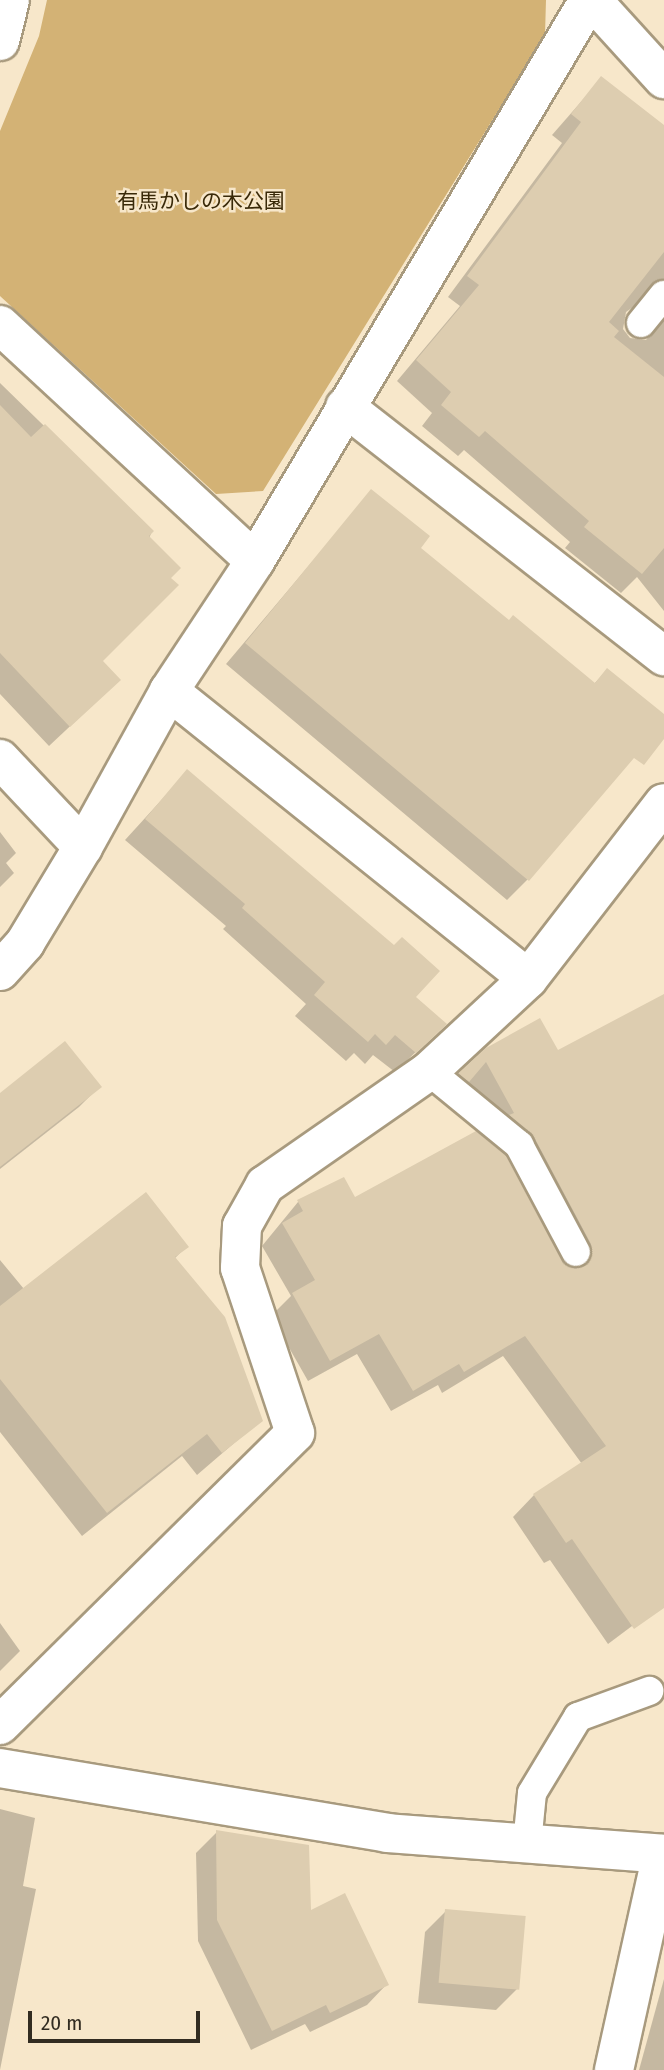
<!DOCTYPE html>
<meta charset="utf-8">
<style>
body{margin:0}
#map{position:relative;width:664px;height:2070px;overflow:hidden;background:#f7e7ca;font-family:"Fira Sans Condensed","Noto Sans JP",sans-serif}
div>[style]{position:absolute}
.green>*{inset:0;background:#d3b275}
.shadow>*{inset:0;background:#0003}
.building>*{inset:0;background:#ddcdb0;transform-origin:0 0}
.roads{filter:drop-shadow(2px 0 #a89a7e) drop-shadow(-2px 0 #a89a7e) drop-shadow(0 2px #a89a7e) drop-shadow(0 -2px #a89a7e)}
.service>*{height:28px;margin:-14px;padding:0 14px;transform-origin:14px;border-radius:14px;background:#fff}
.minor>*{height:38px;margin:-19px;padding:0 19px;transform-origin:19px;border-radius:19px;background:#fff}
span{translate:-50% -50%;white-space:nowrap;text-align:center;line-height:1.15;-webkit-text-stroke:5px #f7e7ca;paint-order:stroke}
.park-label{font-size:21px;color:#392908}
.scale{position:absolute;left:28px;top:2011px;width:172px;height:32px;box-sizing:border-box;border:4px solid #322c21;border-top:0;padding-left:9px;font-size:21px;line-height:24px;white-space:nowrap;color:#322c21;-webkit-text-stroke:5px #f7e7ca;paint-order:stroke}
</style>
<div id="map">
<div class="green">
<i style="clip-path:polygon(47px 0,546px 0,545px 35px,263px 491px,216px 494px,0 296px,0 131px,39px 36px)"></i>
</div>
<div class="shadow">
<i style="clip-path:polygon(evenodd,601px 79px,664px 172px,664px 611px,637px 577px,621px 593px,565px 548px,570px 542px,464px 450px,458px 456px,422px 426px,432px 413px,397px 381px,460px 306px,448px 297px,562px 143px,552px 135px,601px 79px,646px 298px,660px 309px,657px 327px,646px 340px,630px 338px,623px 329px,626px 312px,646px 298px)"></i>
<i style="clip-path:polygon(0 383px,152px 531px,101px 661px,98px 700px,49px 746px,0 694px)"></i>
<i style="clip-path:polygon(371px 492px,419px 548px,509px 622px,594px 684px,607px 670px,528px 879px,507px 900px,226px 664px)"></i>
<i style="clip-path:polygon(187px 772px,424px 1044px,395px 1072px,373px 1055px,365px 1064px,354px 1053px,346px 1061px,295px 1016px,306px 1004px,223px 929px,226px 926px,125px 840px)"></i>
<i style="clip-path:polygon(0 832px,16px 853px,6px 863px,14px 873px,0 887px)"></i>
<i style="clip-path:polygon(664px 996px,664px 1602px,608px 1644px,550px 1560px,544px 1563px,513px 1517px,534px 1495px,582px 1464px,503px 1356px,442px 1393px,438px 1385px,391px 1411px,357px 1354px,308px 1381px,271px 1316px,291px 1296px,262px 1246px,298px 1202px,343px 1180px,354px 1199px,570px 1267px,513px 1159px,438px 1096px,487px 1049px,557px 1053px)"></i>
<i style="clip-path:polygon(99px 1087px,79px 1107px,0 1169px,0 1095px)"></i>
<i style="clip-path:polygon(186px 1247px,174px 1259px,261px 1420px,197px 1475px,182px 1456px,82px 1536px,0 1432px,0 1260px,24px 1289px)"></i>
<i style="clip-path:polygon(0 1623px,20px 1651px,0 1671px)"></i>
<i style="clip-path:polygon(0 1809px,35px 1818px,23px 1886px,36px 1889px,0 2070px)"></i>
<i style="clip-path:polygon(217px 1832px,387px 1984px,367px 2005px,310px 2032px,305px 2024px,251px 2050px,198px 1941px,196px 1853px)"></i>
<i style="clip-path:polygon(446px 1911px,517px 1989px,496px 2010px,418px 2003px,425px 1932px)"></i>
<i style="clip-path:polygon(664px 1979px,664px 2070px,639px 2070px)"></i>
</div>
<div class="building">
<i style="clip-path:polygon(601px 76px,664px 125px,664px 252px,609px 322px,619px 331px,614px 337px,664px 377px,664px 548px,642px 574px,584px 527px,589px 521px,485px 431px,479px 437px,441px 405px,451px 392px,416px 360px,479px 285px,467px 276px,581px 122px,571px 114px)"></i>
<i style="clip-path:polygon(0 405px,31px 437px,45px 424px,154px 531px,149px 536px,181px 568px,171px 578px,179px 585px,103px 661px,121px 680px,70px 727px,0 653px)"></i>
<i style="clip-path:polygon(371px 489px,430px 536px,421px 548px,509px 620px,513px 615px,595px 683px,607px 668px,664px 714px,664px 739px,644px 765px,634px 758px,529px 881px,245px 643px)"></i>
<i style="clip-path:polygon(187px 769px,394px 945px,402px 937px,440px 971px,416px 997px,447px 1024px,416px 1053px,395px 1035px,386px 1045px,375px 1034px,368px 1042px,314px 995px,325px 982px,242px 908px,245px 904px,145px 819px)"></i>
<i style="clip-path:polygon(664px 994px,664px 1608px,634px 1629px,572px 1539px,566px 1543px,533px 1494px,606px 1446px,525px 1336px,464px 1372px,459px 1364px,413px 1391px,379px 1334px,330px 1361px,292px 1293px,315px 1280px,282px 1223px,303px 1211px,297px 1200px,344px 1177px,355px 1197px,476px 1131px,506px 1156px,562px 1260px,575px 1269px,584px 1266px,592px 1253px,591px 1244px,534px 1137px,509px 1115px,514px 1113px,486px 1062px,469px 1082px,458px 1074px,486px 1048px,540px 1018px,558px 1050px)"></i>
<i style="clip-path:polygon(65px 1041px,102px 1087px,0 1167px,0 1093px)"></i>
<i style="clip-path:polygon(146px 1192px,189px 1247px,175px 1257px,225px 1317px,263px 1421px,222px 1453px,207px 1434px,107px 1513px,0 1379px,0 1306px)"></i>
<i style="clip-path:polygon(216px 1830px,309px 1845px,311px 1910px,345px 1893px,389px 1985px,330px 2013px,326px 2005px,272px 2031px,217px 1920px)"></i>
<i style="left:445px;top:1909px;width:81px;height:74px;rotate:5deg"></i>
</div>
<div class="roads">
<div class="service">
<i style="left:641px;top:323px;width:36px;rotate:-51deg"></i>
<i style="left:429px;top:1071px;width:117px;rotate:39.4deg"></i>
<i style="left:519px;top:1145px;width:121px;rotate:62deg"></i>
<i style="left:527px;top:1844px;width:51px;rotate:-84.4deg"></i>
<i style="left:532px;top:1793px;width:89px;rotate:-58.8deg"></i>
<i style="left:578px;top:1717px;width:76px;rotate:-20.1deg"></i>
</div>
<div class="minor">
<i style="left:592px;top:0;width:107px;rotate:47.7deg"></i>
<i style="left:0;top:41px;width:42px;rotate:-76.3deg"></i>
<i style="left:0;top:325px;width:347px;rotate:42.8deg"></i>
<i style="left:345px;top:407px;width:405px;rotate:38deg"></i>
<i style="left:169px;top:691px;width:460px;rotate:38.7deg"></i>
<i style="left:528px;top:979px;width:222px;rotate:-52.3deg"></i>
<i style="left:0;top:759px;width:121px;rotate:46.7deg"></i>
<i style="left:0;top:971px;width:38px;rotate:-48deg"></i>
<i style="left:25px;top:943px;width:112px;rotate:-58.9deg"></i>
<i style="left:83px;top:847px;width:178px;rotate:-61.1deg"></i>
<i style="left:169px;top:691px;width:156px;rotate:-56.5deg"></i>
<i style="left:255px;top:561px;width:653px;rotate:-59.23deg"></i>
<i style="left:0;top:1725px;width:415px;rotate:-44.7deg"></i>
<i style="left:295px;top:1433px;width:174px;rotate:-108.4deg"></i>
<i style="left:240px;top:1268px;width:42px;rotate:-87.3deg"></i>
<i style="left:242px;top:1226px;width:47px;rotate:-60.7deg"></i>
<i style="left:265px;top:1185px;width:200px;rotate:-34.8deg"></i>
<i style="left:429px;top:1071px;width:135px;rotate:-42.9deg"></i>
<i style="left:0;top:1768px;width:392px;rotate:9.5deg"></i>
<i style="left:387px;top:1833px;width:278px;rotate:4.3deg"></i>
<i style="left:614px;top:2070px;width:221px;rotate:-77.5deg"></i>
</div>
</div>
<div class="park-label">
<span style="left:201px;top:201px">有馬かしの木公園</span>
</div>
<div class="scale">20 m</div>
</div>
